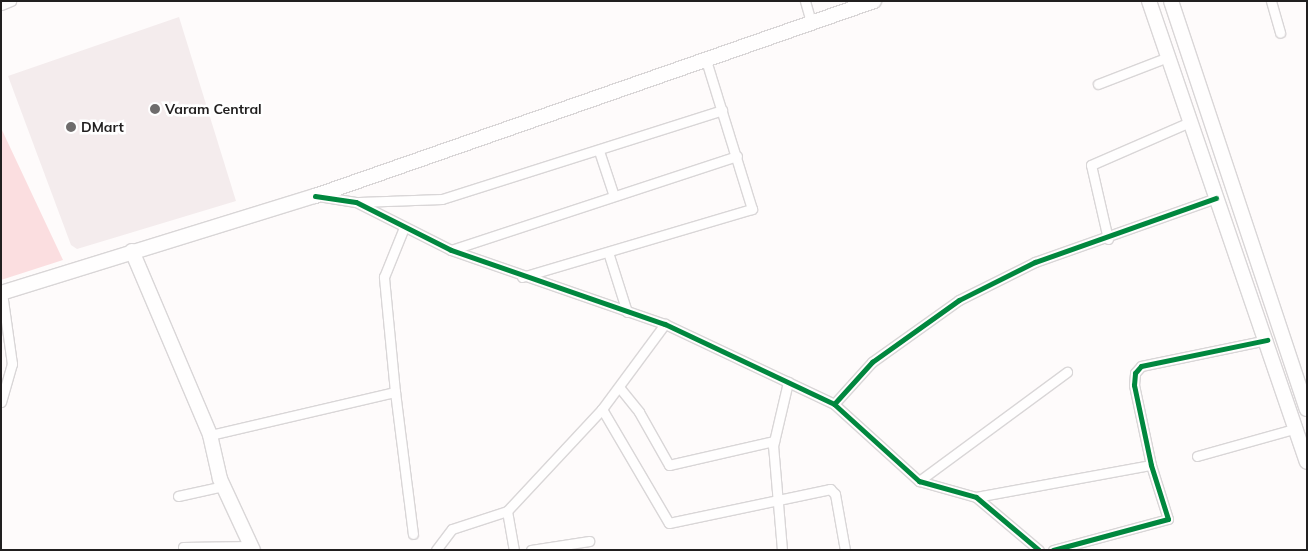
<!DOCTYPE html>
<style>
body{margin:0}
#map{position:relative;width:1308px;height:551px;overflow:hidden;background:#fefbfb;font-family:Mulish,sans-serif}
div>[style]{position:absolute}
.built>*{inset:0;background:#f4eced}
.green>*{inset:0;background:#fbdee0}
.roads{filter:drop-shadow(1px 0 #d9d6d7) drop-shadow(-1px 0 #d9d6d7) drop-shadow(0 1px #d9d6d7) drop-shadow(0 -1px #d9d6d7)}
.street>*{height:9px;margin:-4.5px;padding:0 4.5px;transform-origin:4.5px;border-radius:4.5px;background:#fffefe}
.secondary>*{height:14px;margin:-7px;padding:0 7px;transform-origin:7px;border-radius:7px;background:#fffefe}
.cycleway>*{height:5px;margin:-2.5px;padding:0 2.5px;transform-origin:2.5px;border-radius:2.5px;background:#00873e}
.dots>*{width:14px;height:14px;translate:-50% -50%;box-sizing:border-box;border:2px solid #fff;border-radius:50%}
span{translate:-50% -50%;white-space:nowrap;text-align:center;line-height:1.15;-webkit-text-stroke:5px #fff;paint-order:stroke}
.poi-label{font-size:14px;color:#211f1f;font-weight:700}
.left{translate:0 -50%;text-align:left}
.frame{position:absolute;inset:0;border:2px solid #211f1f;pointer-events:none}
</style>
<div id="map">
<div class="built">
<i style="clip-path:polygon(179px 17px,236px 201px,77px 249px,71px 245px,8px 76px)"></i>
</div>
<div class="green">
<i style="clip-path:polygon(1px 128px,63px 260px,1px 280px)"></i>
</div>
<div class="roads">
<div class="street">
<i style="left:805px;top:1px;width:22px;rotate:74deg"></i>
<i style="left:1271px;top:1px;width:33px;rotate:74deg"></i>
<i style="left:1px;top:5px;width:11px;rotate:-22deg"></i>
<i style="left:1098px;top:84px;width:75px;rotate:-21.1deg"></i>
<i style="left:599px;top:151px;width:44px;rotate:71.6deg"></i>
<i style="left:318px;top:196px;width:38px;rotate:9deg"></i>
<i style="left:356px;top:202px;width:106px;rotate:26.8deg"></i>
<i style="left:451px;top:250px;width:226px;rotate:19.1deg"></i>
<i style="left:665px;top:324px;width:187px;rotate:25.3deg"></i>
<i style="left:834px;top:404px;width:115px;rotate:42.2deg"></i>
<i style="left:919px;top:481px;width:59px;rotate:15.7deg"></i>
<i style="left:976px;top:497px;width:82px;rotate:40.1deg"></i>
<i style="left:359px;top:202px;width:83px;rotate:-2.1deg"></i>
<i style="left:442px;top:199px;width:294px;rotate:-17.6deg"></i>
<i style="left:1108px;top:239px;width:76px;rotate:-102.9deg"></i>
<i style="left:1091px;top:165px;width:108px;rotate:-23.5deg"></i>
<i style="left:451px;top:250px;width:301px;rotate:-18.2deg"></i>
<i style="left:608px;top:252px;width:63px;rotate:72.4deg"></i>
<i style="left:522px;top:277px;width:240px;rotate:-16.5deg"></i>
<i style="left:752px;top:209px;width:156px;rotate:-107.2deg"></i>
<i style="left:619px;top:387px;width:32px;rotate:51deg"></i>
<i style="left:639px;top:412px;width:61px;rotate:60.5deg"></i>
<i style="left:669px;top:465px;width:108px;rotate:-12.9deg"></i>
<i style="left:395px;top:392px;width:116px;rotate:-95.5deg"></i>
<i style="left:384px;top:277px;width:51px;rotate:-68deg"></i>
<i style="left:1px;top:402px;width:40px;rotate:-74deg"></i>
<i style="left:12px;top:364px;width:72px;rotate:-98deg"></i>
<i style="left:834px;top:404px;width:57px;rotate:-47.9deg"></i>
<i style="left:872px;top:362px;width:107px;rotate:-35.5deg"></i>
<i style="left:959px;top:300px;width:85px;rotate:-26.6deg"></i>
<i style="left:1035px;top:262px;width:192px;rotate:-19.5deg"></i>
<i style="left:602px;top:409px;width:132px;rotate:59.6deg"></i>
<i style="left:669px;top:523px;width:165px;rotate:-11.9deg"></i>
<i style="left:830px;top:489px;width:7px;rotate:45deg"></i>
<i style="left:835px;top:494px;width:57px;rotate:79.9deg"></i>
<i style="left:210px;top:435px;width:190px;rotate:-13.1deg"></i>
<i style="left:395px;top:392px;width:143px;rotate:82.8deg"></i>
<i style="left:1197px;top:456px;width:104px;rotate:-15.6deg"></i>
<i style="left:919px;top:481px;width:184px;rotate:-36.4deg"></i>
<i style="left:178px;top:496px;width:46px;rotate:-12.5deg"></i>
<i style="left:976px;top:497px;width:178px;rotate:-10.4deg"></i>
<i style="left:507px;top:511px;width:40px;rotate:80deg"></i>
<i style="left:183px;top:547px;width:68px;rotate:-0.8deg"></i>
<i style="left:436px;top:550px;width:26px;rotate:-53deg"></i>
<i style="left:452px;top:529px;width:58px;rotate:-18.1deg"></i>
<i style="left:507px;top:511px;width:139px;rotate:-47deg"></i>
<i style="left:602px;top:409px;width:106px;rotate:-53.5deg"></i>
<i style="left:531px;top:550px;width:59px;rotate:-8.8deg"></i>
<i style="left:782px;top:550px;width:104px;rotate:-94.9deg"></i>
<i style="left:773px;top:446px;width:66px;rotate:-76.8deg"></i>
<i style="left:1053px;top:550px;width:119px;rotate:-15.1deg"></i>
<i style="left:1168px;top:519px;width:57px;rotate:-107.5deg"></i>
<i style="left:1151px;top:465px;width:82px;rotate:-102deg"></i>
<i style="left:1134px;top:385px;width:12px;rotate:-85deg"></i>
<i style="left:1135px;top:373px;width:9px;rotate:-49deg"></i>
<i style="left:1141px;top:366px;width:129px;rotate:-11.7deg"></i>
</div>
<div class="secondary">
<i style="left:1149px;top:1px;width:487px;rotate:71.1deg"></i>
<i style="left:1171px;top:1px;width:430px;rotate:71.6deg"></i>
<i style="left:132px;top:251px;width:200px;rotate:67deg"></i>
<i style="left:210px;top:435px;width:45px;rotate:77.2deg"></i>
<i style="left:220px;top:479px;width:78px;rotate:65.1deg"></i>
<i style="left:1px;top:293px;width:329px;rotate:-17.2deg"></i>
<i style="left:315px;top:196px;width:592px;rotate:-19.23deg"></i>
</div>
</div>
<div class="cycleway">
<i style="left:315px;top:196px;width:41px;rotate:8.3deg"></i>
<i style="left:356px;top:202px;width:106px;rotate:26.8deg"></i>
<i style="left:451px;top:250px;width:226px;rotate:19.1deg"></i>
<i style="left:665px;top:324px;width:187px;rotate:25.3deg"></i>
<i style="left:834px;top:404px;width:115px;rotate:42.2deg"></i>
<i style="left:919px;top:481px;width:59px;rotate:15.7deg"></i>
<i style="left:976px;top:497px;width:82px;rotate:40.1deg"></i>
<i style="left:834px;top:404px;width:57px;rotate:-47.9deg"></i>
<i style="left:872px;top:362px;width:107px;rotate:-35.5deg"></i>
<i style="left:959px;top:300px;width:85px;rotate:-26.6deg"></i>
<i style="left:1035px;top:262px;width:192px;rotate:-19.5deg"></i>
<i style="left:1053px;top:550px;width:119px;rotate:-15.1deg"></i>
<i style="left:1168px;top:519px;width:57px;rotate:-107.5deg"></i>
<i style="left:1151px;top:465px;width:82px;rotate:-102deg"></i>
<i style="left:1134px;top:385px;width:12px;rotate:-85deg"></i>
<i style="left:1135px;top:373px;width:9px;rotate:-49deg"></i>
<i style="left:1141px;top:366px;width:129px;rotate:-11.7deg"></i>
</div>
<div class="dots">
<i style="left:155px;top:109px;background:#6e6c6c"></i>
<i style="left:71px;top:127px;background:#6e6c6c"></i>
</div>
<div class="poi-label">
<span class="left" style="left:165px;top:109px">Varam Central</span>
<span class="left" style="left:81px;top:127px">DMart</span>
</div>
<div class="frame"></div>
</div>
